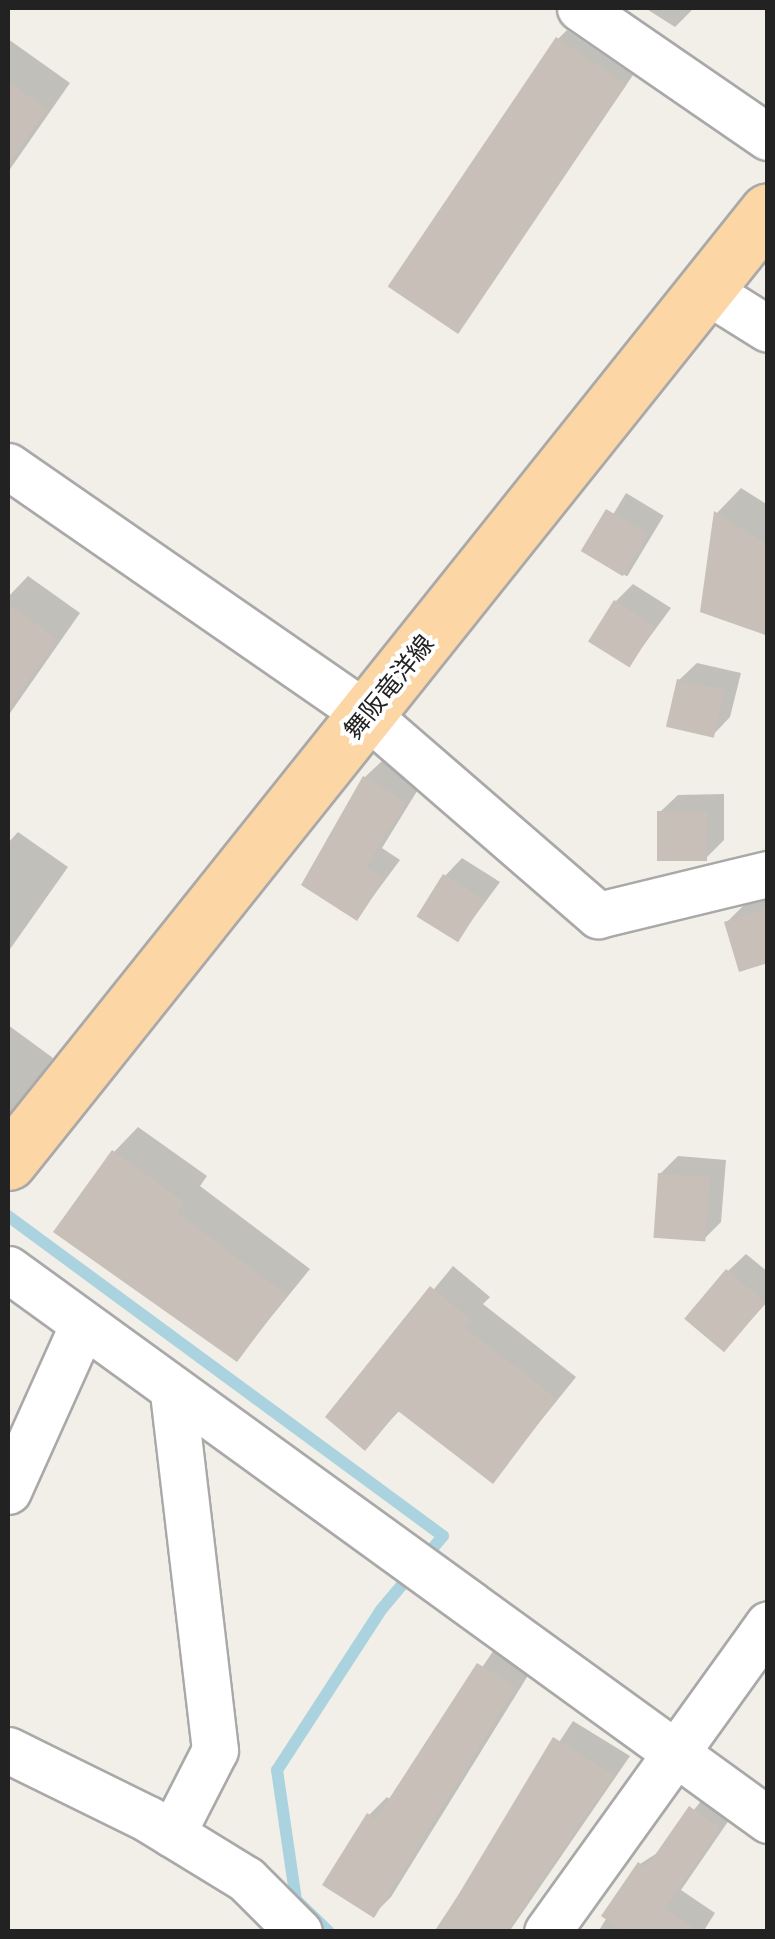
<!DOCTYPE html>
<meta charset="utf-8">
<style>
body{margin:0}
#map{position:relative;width:775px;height:1939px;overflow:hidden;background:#f2efe9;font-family:"IBM Plex Sans","Noto Sans JP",sans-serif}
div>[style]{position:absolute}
.shadow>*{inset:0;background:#0003;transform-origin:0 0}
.stream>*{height:12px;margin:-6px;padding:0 6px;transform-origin:6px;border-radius:6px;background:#aad3df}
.building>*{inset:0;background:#c7bfb8;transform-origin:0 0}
.roads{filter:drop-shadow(2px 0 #a9a9a9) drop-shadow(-2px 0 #a9a9a9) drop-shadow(0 2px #a9a9a9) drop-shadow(0 -2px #a9a9a9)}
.minor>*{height:45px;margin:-22.5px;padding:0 22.5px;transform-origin:22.5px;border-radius:22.5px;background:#fff}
.major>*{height:55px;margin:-27.5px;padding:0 27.5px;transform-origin:27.5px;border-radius:27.5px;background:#fcd6a4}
span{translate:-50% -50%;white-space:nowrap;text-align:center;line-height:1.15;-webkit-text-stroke:8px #fff;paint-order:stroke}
.street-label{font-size:25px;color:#222}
.frame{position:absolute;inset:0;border:10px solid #222;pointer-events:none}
</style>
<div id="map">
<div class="shadow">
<i style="clip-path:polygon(645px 8px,694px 8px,675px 27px)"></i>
<i style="clip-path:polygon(567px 30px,633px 75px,464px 322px,558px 39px)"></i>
<i style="clip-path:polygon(8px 39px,70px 83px,8px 172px)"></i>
<i style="clip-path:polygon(741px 488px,768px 505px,768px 634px,703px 610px,717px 513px)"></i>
<i style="left:626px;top:493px;width:44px;height:71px;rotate:31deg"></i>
<i style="clip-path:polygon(28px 576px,80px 613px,8px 716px,8px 597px)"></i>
<i style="clip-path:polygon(633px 584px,671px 608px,629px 665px,616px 601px)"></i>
<i style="clip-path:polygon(697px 663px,741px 673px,730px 717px,713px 735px,679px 680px)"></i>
<i style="clip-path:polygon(383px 760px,422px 783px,382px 848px,400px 860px,357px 918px,305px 884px,365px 777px)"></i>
<i style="clip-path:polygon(724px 794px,724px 840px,707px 857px,660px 812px,678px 795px)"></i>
<i style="clip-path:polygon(18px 832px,68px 867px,8px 952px,8px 843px)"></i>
<i style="clip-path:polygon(462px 858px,500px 882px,458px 939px,445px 876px)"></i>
<i style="clip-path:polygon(768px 897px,768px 960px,727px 922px,744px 905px)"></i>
<i style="clip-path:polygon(8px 1025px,53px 1058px,8px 1120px)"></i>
<i style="clip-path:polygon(138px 1127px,207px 1176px,200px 1186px,310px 1269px,237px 1359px,114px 1152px)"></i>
<i style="clip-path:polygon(678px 1156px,726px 1160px,721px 1222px,703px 1240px,660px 1174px)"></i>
<i style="clip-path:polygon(746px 1254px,768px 1272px,768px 1301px,724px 1350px,728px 1271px)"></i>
<i style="clip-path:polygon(453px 1266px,490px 1297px,483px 1304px,576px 1377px,492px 1481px,400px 1410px,365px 1447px,329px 1417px)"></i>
<i style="clip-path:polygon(496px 1647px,532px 1669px,391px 1897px,373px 1915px,369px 1815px,387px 1797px,391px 1800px)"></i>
<i style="clip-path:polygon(573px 1721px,630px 1756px,509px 1932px,434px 1932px)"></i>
<i style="clip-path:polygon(709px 1791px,736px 1810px,681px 1890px,715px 1913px,703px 1932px,598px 1932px,640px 1864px,662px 1850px)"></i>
</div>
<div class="stream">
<i style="left:8px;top:1216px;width:540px;rotate:36.34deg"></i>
<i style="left:443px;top:1536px;width:97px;rotate:130deg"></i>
<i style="left:381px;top:1610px;width:191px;rotate:123deg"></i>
<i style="left:277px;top:1770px;width:131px;rotate:81.7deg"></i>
<i style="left:296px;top:1900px;width:46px;rotate:44.1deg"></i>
</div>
<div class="building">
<i style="left:556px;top:37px;width:85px;height:301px;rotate:34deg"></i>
<i style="clip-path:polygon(8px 81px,47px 109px,8px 165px)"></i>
<i style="left:606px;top:509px;width:49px;height:49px;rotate:31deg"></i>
<i style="clip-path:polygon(714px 511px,768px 545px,768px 636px,700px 612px)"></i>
<i style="left:614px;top:600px;width:49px;height:49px;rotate:32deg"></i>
<i style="clip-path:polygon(8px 604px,57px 639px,8px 710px)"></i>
<i style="left:677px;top:679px;width:49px;height:49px;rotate:13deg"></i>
<i style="clip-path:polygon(363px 776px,406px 802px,366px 867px,385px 878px,357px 921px,301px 885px)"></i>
<i style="left:657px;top:811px;width:50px;height:50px"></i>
<i style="left:443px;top:874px;width:49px;height:50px;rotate:32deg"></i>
<i style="clip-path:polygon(768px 908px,768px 963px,739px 972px,724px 922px)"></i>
<i style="clip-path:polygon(112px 1150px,184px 1202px,177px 1212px,287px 1295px,237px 1362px,53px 1232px)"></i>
<i style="left:658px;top:1173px;width:52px;height:65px;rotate:4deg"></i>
<i style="left:726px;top:1269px;width:52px;height:65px;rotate:40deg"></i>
<i style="clip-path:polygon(430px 1286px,470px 1319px,464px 1327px,557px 1399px,493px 1484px,398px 1411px,365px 1451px,325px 1417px)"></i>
<i style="clip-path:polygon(477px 1663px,516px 1687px,374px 1918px,322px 1885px,367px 1813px,376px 1819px)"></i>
<i style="clip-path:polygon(553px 1737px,614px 1775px,506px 1932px,436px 1932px)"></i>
<i style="clip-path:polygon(689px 1806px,720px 1828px,666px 1908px,699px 1932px,624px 1932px,601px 1916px,638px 1862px,646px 1868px)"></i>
</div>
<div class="roads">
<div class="minor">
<i style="left:580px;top:8px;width:228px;rotate:34.5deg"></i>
<i style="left:704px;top:289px;width:75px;rotate:32deg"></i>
<i style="left:8px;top:466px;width:437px;rotate:34.7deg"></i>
<i style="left:367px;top:715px;width:306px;rotate:40.9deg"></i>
<i style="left:598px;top:915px;width:175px;rotate:-13.6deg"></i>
<i style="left:8px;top:1269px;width:939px;rotate:35.94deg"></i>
<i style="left:8px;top:1491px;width:183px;rotate:-65.8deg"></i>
<i style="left:8px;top:1750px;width:156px;rotate:26.2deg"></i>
<i style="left:148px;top:1819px;width:115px;rotate:31.5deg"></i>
<i style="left:246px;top:1879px;width:75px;rotate:45deg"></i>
<i style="left:172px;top:1834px;width:94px;rotate:-62.9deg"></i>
<i style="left:215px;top:1750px;width:361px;rotate:-96.7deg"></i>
<i style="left:547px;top:1932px;width:379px;rotate:-54.3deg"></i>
</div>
<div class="major">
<i style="left:8px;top:1162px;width:1217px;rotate:-51.37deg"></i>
</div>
</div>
<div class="street-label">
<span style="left:389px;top:687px;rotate:-51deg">舞阪竜洋線</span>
</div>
<div class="frame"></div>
</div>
